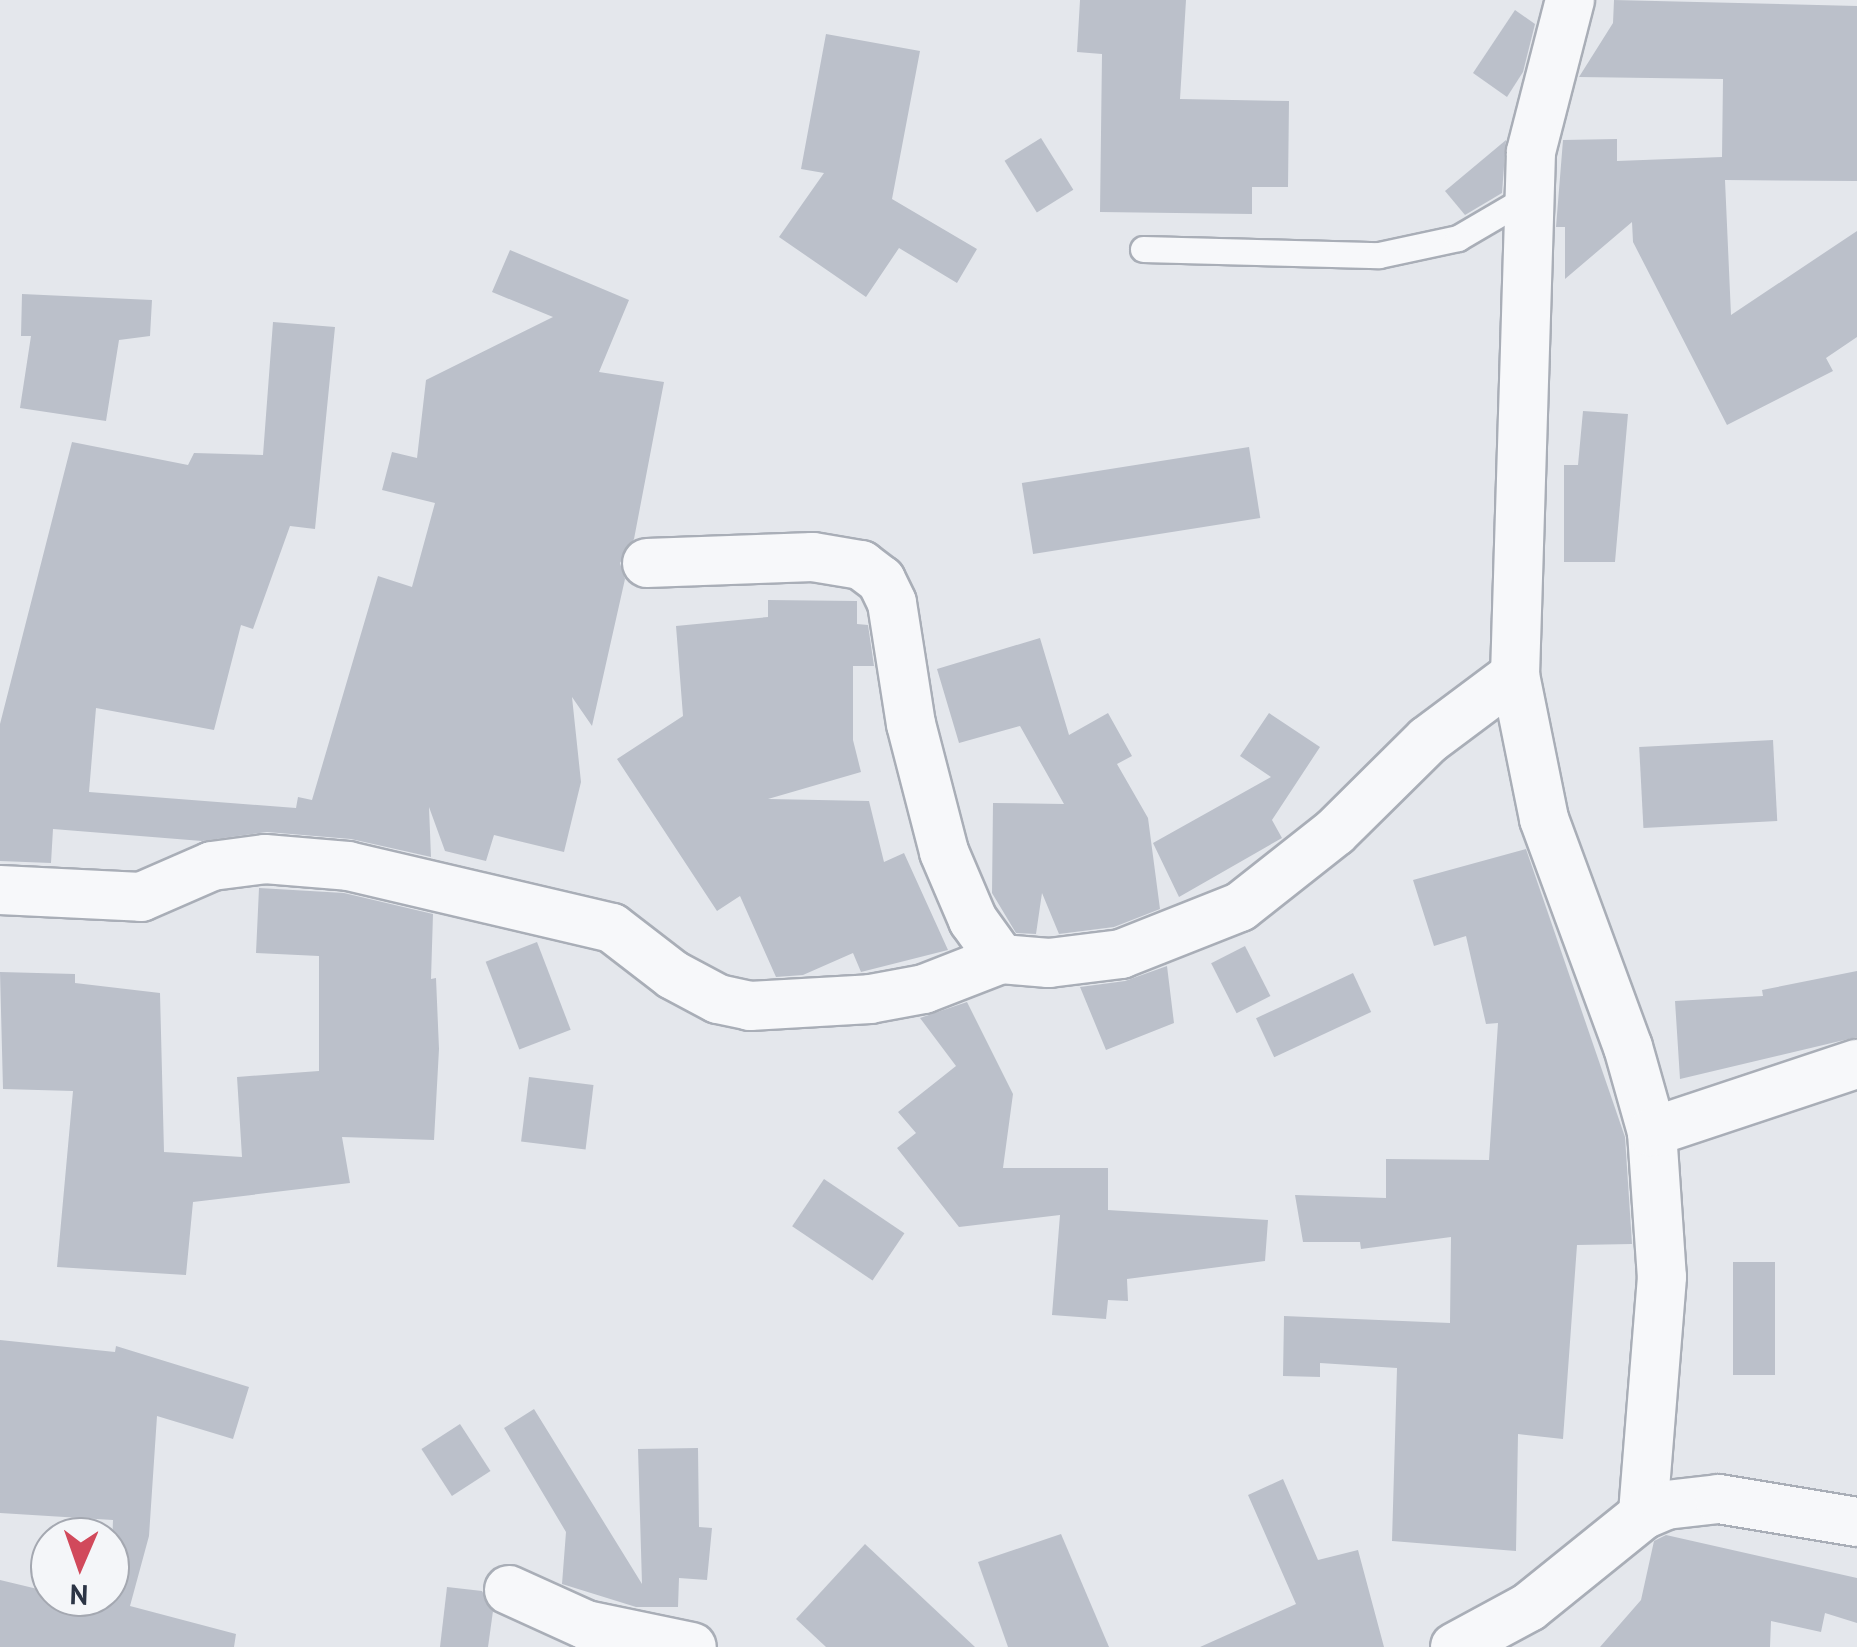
<!DOCTYPE html>
<style>
body{margin:0}
#map{position:relative;width:1857px;height:1647px;overflow:hidden;background:#e4e7ec;font-family:"PT Sans",sans-serif}
div>[style]{position:absolute}
.building>*{inset:0;background:#bbc0ca;transform-origin:0 0}
.roads{filter:drop-shadow(2px 0 #a9aeb7) drop-shadow(-2px 0 #a9aeb7) drop-shadow(0 2px #a9aeb7) drop-shadow(0 -2px #a9aeb7)}
.service>*{height:25px;margin:-12.5px;padding:0 12.5px;transform-origin:12.5px;border-radius:12.5px;background:#f7f8fa}
.minor>*{height:48px;margin:-24px;padding:0 24px;transform-origin:24px;border-radius:24px;background:#f7f8fa}
span{translate:-50% -50%;white-space:nowrap;text-align:center;line-height:1.15;-webkit-text-stroke:8px #f4f6f9;paint-order:stroke}
.north{position:absolute;left:30px;top:1517px;width:100px;height:100px;box-sizing:border-box;background:#f4f6f9;border:2px solid #a4a8b1;border-radius:50%;rotate:182deg;font-size:28px;font-weight:700;line-height:40px;text-align:center;color:#2b3445}
.north::after{content:'';display:block;margin:auto;width:35px;height:45px;background:#d1495b;clip-path:polygon(50% 0,100% 100%,50% 72%,0 100%)}
</style>
<div id="map">
<div class="building">
<i style="clip-path:polygon(1080px 0,1186px 0,1180px 99px,1289px 101px,1288px 187px,1252px 187px,1252px 214px,1100px 212px,1102px 54px,1077px 52px)"></i>
<i style="clip-path:polygon(1614px 0,1857px 6px,1857px 181px,1725px 180px,1731px 315px,1857px 231px,1857px 337px,1826px 358px,1833px 371px,1727px 425px,1633px 242px,1632px 222px,1565px 279px,1565px 227px,1556px 227px,1563px 140px,1617px 139px,1617px 161px,1722px 157px,1723px 79px,1579px 77px,1613px 23px)"></i>
<i style="clip-path:polygon(1515px 10px,1535px 24px,1523px 72px,1507px 97px,1473px 73px)"></i>
<i style="clip-path:polygon(826px 34px,920px 51px,892px 199px,977px 249px,957px 283px,899px 248px,866px 297px,779px 237px,824px 173px,801px 169px)"></i>
<i style="left:1041px;top:138px;width:61px;height:43px;rotate:58deg"></i>
<i style="clip-path:polygon(1506px 140px,1502px 193px,1465px 215px,1445px 191px)"></i>
<i style="clip-path:polygon(510px 250px,629px 300px,599px 372px,664px 382px,634px 539px,620px 563px,625px 579px,592px 726px,572px 697px,581px 782px,564px 852px,494px 835px,486px 861px,445px 851px,429px 807px,431px 857px,351px 839px,267px 832px,202px 841px,53px 829px,51px 863px,0 861px,0 724px,72px 442px,188px 465px,194px 453px,263px 455px,273px 322px,335px 327px,315px 529px,290px 526px,253px 629px,241px 625px,214px 730px,96px 708px,89px 792px,296px 808px,298px 797px,312px 800px,378px 576px,412px 587px,435px 503px,382px 490px,392px 452px,417px 458px,426px 380px,553px 317px,492px 292px)"></i>
<i style="clip-path:polygon(22px 294px,152px 300px,150px 336px,119px 340px,106px 421px,20px 408px,31px 336px,21px 336px)"></i>
<i style="clip-path:polygon(1583px 411px,1628px 414px,1615px 562px,1564px 562px,1564px 465px,1578px 465px)"></i>
<i style="left:1249px;top:447px;width:72px;height:230px;rotate:81deg"></i>
<i style="clip-path:polygon(768px 600px,857px 601px,857px 624px,868px 625px,874px 666px,853px 666px,853px 740px,861px 772px,768px 799px,869px 801px,884px 862px,904px 853px,948px 950px,861px 972px,853px 953px,803px 975px,776px 977px,740px 896px,717px 911px,617px 759px,683px 716px,676px 626px,768px 617px)"></i>
<i style="clip-path:polygon(1040px 638px,1069px 735px,1108px 713px,1132px 756px,1117px 764px,1148px 818px,1160px 909px,1114px 927px,1059px 934px,1042px 893px,1036px 934px,1016px 933px,992px 893px,993px 803px,1064px 804px,1020px 726px,959px 743px,937px 669px)"></i>
<i style="clip-path:polygon(1269px 713px,1320px 747px,1272px 820px,1282px 838px,1179px 897px,1153px 843px,1271px 777px,1240px 756px)"></i>
<i style="left:1773px;top:740px;width:81px;height:134px;rotate:87deg"></i>
<i style="clip-path:polygon(1526px 849px,1625px 1137px,1632px 1244px,1577px 1245px,1563px 1439px,1518px 1434px,1516px 1551px,1392px 1541px,1397px 1368px,1320px 1363px,1320px 1377px,1283px 1376px,1284px 1316px,1450px 1323px,1451px 1237px,1361px 1249px,1360px 1242px,1303px 1242px,1295px 1195px,1386px 1198px,1386px 1159px,1489px 1160px,1498px 1023px,1486px 1024px,1466px 936px,1434px 946px,1413px 880px)"></i>
<i style="clip-path:polygon(259px 888px,344px 893px,433px 914px,431px 979px,436px 978px,439px 1049px,434px 1140px,342px 1137px,350px 1183px,193px 1202px,186px 1275px,57px 1267px,73px 1091px,3px 1089px,0 972px,75px 974px,75px 983px,160px 993px,164px 1152px,242px 1157px,237px 1077px,319px 1071px,319px 956px,256px 953px)"></i>
<i style="left:537px;top:942px;width:94px;height:55px;rotate:69deg"></i>
<i style="left:1245px;top:946px;width:56px;height:38px;rotate:63deg"></i>
<i style="clip-path:polygon(1167px 966px,1174px 1023px,1106px 1050px,1080px 987px,1125px 981px)"></i>
<i style="clip-path:polygon(1857px 971px,1857px 1037px,1680px 1079px,1675px 1001px,1763px 996px,1762px 990px)"></i>
<i style="left:1353px;top:973px;width:43px;height:107px;rotate:65deg"></i>
<i style="clip-path:polygon(967px 1002px,1013px 1094px,1003px 1168px,1108px 1168px,1108px 1210px,1268px 1220px,1265px 1261px,1127px 1279px,1128px 1301px,1108px 1300px,1106px 1319px,1052px 1315px,1060px 1215px,959px 1227px,897px 1148px,916px 1133px,898px 1112px,956px 1066px,920px 1018px)"></i>
<i style="left:529px;top:1077px;width:65px;height:65px;rotate:7deg"></i>
<i style="left:824px;top:1179px;width:97px;height:57px;rotate:34deg"></i>
<i style="left:1733px;top:1262px;width:42px;height:113px"></i>
<i style="clip-path:polygon(0 1340px,115px 1352px,116px 1346px,249px 1387px,233px 1439px,157px 1416px,149px 1536px,130px 1606px,236px 1634px,234px 1647px,0 1647px,0 1580px,50px 1592px,50px 1597px,110px 1597px,113px 1520px,0 1513px)"></i>
<i style="clip-path:polygon(534px 1409px,642px 1584px,638px 1449px,698px 1448px,699px 1527px,712px 1528px,707px 1580px,679px 1578px,678px 1607px,636px 1607px,562px 1584px,566px 1532px,504px 1428px)"></i>
<i style="left:460px;top:1424px;width:56px;height:46px;rotate:57deg"></i>
<i style="clip-path:polygon(1283px 1479px,1318px 1560px,1358px 1550px,1384px 1647px,1200px 1647px,1296px 1604px,1248px 1495px)"></i>
<i style="clip-path:polygon(1061px 1534px,1109px 1647px,1008px 1647px,978px 1562px)"></i>
<i style="clip-path:polygon(1666px 1535px,1857px 1578px,1857px 1623px,1825px 1613px,1821px 1632px,1771px 1621px,1770px 1647px,1600px 1647px,1641px 1600px,1654px 1541px)"></i>
<i style="clip-path:polygon(865px 1544px,975px 1647px,826px 1647px,796px 1619px)"></i>
<i style="clip-path:polygon(447px 1587px,482px 1591px,493px 1611px,488px 1647px,440px 1647px)"></i>
</div>
<div class="roads">
<div class="service">
<i style="left:1143px;top:249px;width:236px;rotate:1.5deg"></i>
<i style="left:1379px;top:255px;width:81px;rotate:-12.1deg"></i>
<i style="left:1458px;top:238px;width:81px;rotate:-30.4deg"></i>
</div>
<div class="minor">
<i style="left:1570px;top:0;width:157px;rotate:104.4deg"></i>
<i style="left:1531px;top:152px;width:523px;rotate:91.75deg"></i>
<i style="left:1515px;top:675px;width:147px;rotate:78.6deg"></i>
<i style="left:1544px;top:819px;width:243px;rotate:69.8deg"></i>
<i style="left:1628px;top:1047px;width:88px;rotate:74.2deg"></i>
<i style="left:1652px;top:1132px;width:145px;rotate:86.1deg"></i>
<i style="left:1662px;top:1277px;width:239px;rotate:94.6deg"></i>
<i style="left:647px;top:563px;width:166px;rotate:-2.1deg"></i>
<i style="left:813px;top:557px;width:49px;rotate:9.5deg"></i>
<i style="left:861px;top:565px;width:25px;rotate:37deg"></i>
<i style="left:881px;top:580px;width:25px;rotate:64deg"></i>
<i style="left:892px;top:603px;width:122px;rotate:81.1deg"></i>
<i style="left:911px;top:724px;width:132px;rotate:75.5deg"></i>
<i style="left:944px;top:852px;width:74px;rotate:66.9deg"></i>
<i style="left:973px;top:920px;width:48px;rotate:54.3deg"></i>
<i style="left:0;top:890px;width:141px;rotate:2.8deg"></i>
<i style="left:141px;top:897px;width:77px;rotate:-23.6deg"></i>
<i style="left:212px;top:866px;width:53px;rotate:-7.5deg"></i>
<i style="left:265px;top:859px;width:83px;rotate:4.8deg"></i>
<i style="left:348px;top:866px;width:271px;rotate:13.2deg"></i>
<i style="left:612px;top:928px;width:77px;rotate:37.6deg"></i>
<i style="left:673px;top:975px;width:51px;rotate:28.1deg"></i>
<i style="left:718px;top:999px;width:33px;rotate:12deg"></i>
<i style="left:750px;top:1006px;width:120px;rotate:-3.3deg"></i>
<i style="left:870px;top:999px;width:55px;rotate:-10.5deg"></i>
<i style="left:924px;top:989px;width:83px;rotate:-21.3deg"></i>
<i style="left:1001px;top:959px;width:48px;rotate:4.8deg"></i>
<i style="left:1049px;top:963px;width:73px;rotate:-7.1deg"></i>
<i style="left:1121px;top:954px;width:128px;rotate:-21.6deg"></i>
<i style="left:1240px;top:907px;width:121px;rotate:-38.3deg"></i>
<i style="left:1335px;top:832px;width:131px;rotate:-44.7deg"></i>
<i style="left:1428px;top:740px;width:109px;rotate:-36.8deg"></i>
<i style="left:1652px;top:1132px;width:216px;rotate:-18.4deg"></i>
<i style="left:509px;top:1590px;width:85px;rotate:24.4deg"></i>
<i style="left:586px;top:1625px;width:108px;rotate:11.7deg"></i>
<i style="left:1455px;top:1647px;width:84px;rotate:-28.4deg"></i>
<i style="left:1529px;top:1607px;width:146px;rotate:-38.9deg"></i>
<i style="left:1643px;top:1515px;width:25px;rotate:-23deg"></i>
<i style="left:1666px;top:1505px;width:53px;rotate:-6.5deg"></i>
<i style="left:1719px;top:1499px;width:140px;rotate:9.5deg"></i>
</div>
</div>
<div class="north">N</div>
</div>
